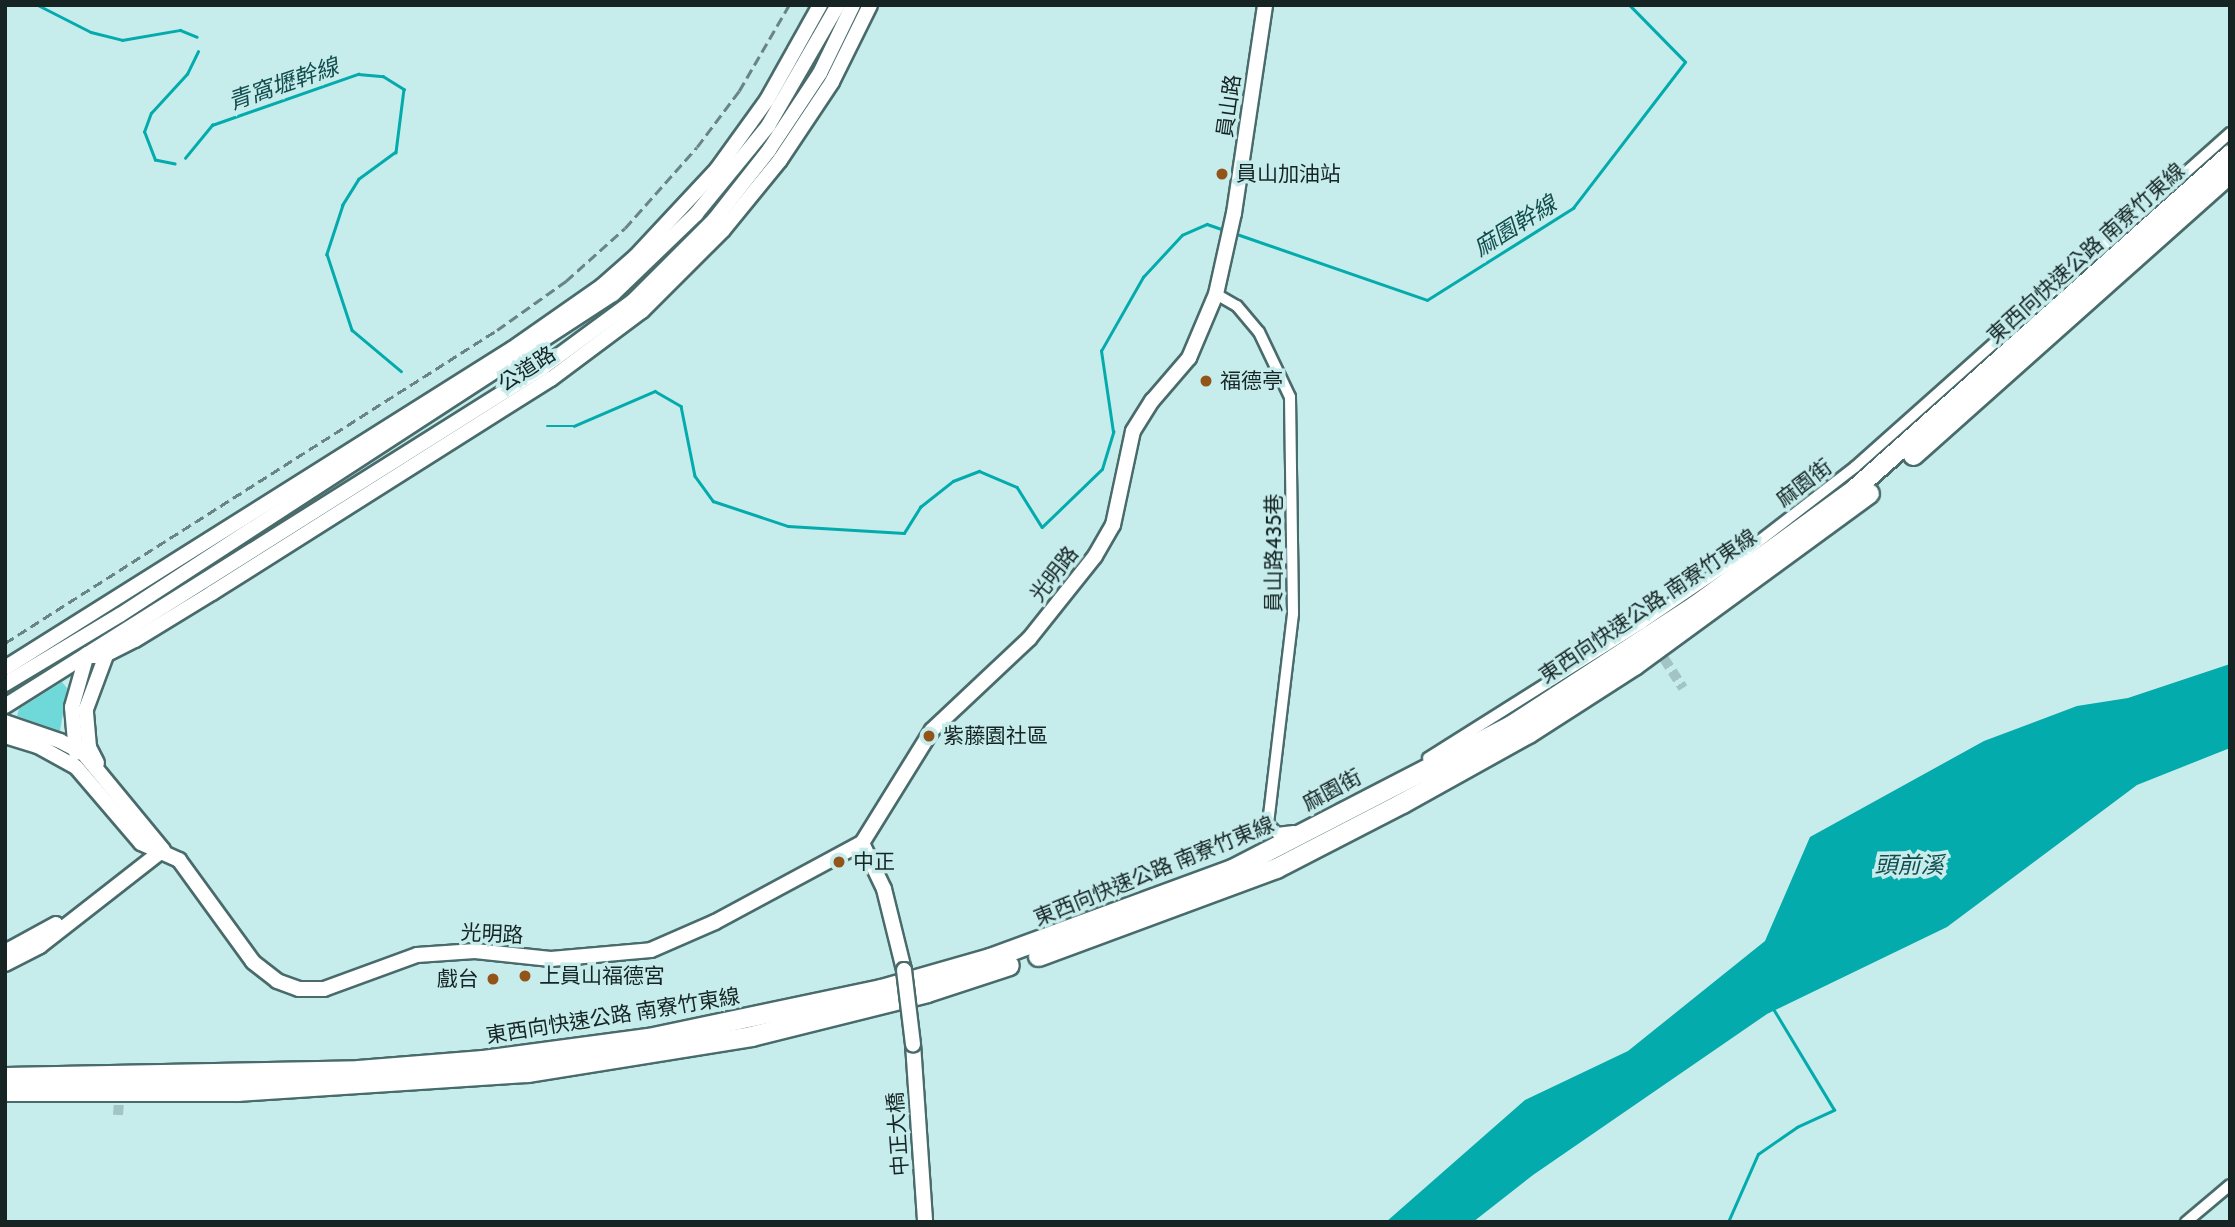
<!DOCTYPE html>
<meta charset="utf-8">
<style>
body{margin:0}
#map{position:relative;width:2235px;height:1227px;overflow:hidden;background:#c6ecec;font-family:Cabin,"Noto Sans TC",sans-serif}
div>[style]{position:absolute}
.green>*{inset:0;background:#6fd9d9}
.water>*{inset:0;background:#03abac}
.stream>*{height:2.5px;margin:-1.25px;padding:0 1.25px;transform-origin:1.25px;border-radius:1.25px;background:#03abac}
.street-tunnel>*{height:10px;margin-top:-5px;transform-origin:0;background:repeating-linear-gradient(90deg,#a3c4c4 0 10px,transparent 0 15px)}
.roads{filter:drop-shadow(2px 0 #496b6b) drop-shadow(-2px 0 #496b6b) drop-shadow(0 2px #496b6b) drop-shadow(0 -2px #496b6b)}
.street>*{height:10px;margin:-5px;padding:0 5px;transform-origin:5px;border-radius:5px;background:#fff}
.secondary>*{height:14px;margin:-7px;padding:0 7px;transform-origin:7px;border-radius:7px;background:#fff}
.highway>*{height:19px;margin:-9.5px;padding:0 9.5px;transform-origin:9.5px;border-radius:9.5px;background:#fff}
.rail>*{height:2.5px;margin-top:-1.25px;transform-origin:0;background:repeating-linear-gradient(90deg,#6a8484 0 10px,transparent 0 15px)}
.bridges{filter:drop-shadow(2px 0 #496b6b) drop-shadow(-2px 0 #496b6b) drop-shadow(0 2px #496b6b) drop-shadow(0 -2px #496b6b)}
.secondary-bridge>*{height:14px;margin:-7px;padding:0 7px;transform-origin:7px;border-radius:7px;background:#fff}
.dots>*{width:19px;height:19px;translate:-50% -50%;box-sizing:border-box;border:4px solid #c6ecec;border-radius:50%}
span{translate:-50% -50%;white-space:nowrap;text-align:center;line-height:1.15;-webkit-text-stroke:7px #c6ecec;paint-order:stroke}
.street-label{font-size:21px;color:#162424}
.poi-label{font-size:21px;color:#162424}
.left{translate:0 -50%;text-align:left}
.right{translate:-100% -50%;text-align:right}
.water-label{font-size:23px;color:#124c4d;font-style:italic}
.frame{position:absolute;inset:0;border:7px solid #162424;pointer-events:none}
</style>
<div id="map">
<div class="green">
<i style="clip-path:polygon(62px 682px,67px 688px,60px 731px,17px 716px,19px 709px)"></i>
</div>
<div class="water">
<i style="clip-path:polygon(2230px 664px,2230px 748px,2137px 785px,1947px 927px,1767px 1014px,1533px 1175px,1473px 1222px,1386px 1222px,1525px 1100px,1628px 1051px,1765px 941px,1810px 837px,1984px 741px,2077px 706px,2128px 698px)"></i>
</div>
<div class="stream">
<i style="left:38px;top:5px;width:59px;rotate:27deg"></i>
<i style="left:91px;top:32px;width:32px;rotate:14deg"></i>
<i style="left:122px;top:40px;width:59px;rotate:-9.8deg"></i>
<i style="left:180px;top:30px;width:18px;rotate:22deg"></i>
<i style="left:185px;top:158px;width:43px;rotate:-50.7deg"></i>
<i style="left:212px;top:125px;width:155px;rotate:-19.3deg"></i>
<i style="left:358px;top:74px;width:25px;rotate:5deg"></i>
<i style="left:383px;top:76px;width:25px;rotate:32deg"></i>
<i style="left:404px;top:89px;width:64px;rotate:97.2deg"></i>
<i style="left:396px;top:152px;width:46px;rotate:143.9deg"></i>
<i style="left:359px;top:179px;width:31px;rotate:122deg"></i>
<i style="left:343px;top:205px;width:52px;rotate:108.1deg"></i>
<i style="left:327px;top:254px;width:80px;rotate:71.8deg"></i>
<i style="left:352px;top:330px;width:64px;rotate:39.9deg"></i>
<i style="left:175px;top:164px;width:20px;rotate:-169deg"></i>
<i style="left:155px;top:160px;width:30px;rotate:-111deg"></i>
<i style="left:144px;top:132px;width:20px;rotate:-70deg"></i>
<i style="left:151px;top:113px;width:53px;rotate:-47.3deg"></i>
<i style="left:187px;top:74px;width:25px;rotate:-64deg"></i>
<i style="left:1234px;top:233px;width:204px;rotate:19.1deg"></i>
<i style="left:1427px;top:300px;width:173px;rotate:-32.2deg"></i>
<i style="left:1573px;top:208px;width:184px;rotate:-52.5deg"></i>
<i style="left:1685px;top:62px;width:80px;rotate:-134.5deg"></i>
<i style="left:547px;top:426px;width:27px"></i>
<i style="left:574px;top:426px;width:88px;rotate:-23.4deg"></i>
<i style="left:655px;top:391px;width:30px;rotate:30deg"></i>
<i style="left:681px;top:406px;width:71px;rotate:78.7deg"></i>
<i style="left:695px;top:476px;width:31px;rotate:54deg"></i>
<i style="left:713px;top:501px;width:79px;rotate:18.4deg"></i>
<i style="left:788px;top:526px;width:116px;rotate:3.5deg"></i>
<i style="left:904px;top:533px;width:31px;rotate:-58deg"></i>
<i style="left:920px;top:507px;width:42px;rotate:-38.2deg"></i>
<i style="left:953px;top:481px;width:28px;rotate:-21deg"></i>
<i style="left:979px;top:471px;width:41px;rotate:22.8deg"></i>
<i style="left:1017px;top:487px;width:47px;rotate:58deg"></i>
<i style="left:1042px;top:527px;width:83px;rotate:-44deg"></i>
<i style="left:1102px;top:469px;width:39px;rotate:-73deg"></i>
<i style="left:1113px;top:432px;width:82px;rotate:-98.4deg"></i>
<i style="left:1101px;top:351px;width:85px;rotate:-60.4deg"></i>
<i style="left:1143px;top:277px;width:57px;rotate:-47.1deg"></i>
<i style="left:1182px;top:235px;width:27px;rotate:-24deg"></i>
<i style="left:1207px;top:224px;width:18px;rotate:19deg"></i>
<i style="left:1728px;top:1222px;width:74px;rotate:-66.2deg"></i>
<i style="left:1758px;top:1154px;width:47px;rotate:-34.7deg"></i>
<i style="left:1797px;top:1127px;width:41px;rotate:-24.7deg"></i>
<i style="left:1834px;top:1110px;width:118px;rotate:-121.1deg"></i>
</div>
<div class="street-tunnel">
<i style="left:1656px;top:646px;width:50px;rotate:57.3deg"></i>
<i style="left:118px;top:1115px;width:28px;rotate:-86deg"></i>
</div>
<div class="roads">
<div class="street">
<i style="left:1216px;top:294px;width:24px;rotate:30deg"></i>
<i style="left:1237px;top:306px;width:34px;rotate:50deg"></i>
<i style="left:1259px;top:332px;width:72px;rotate:64.5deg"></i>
<i style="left:1290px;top:397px;width:217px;rotate:89.2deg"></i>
<i style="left:1293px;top:614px;width:211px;rotate:96.8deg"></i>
<i style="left:1268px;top:824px;width:13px;rotate:45deg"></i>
<i style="left:1277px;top:833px;width:17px;rotate:-7deg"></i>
<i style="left:1428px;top:758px;width:253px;rotate:-32.2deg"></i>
<i style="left:1642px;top:623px;width:114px;rotate:-34.2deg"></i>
<i style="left:1736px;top:559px;width:150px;rotate:-37.7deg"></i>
<i style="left:1855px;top:467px;width:502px;rotate:-41.69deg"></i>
<i style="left:2186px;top:1222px;width:57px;rotate:-40.1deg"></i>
</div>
<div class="secondary">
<i style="left:87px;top:656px;width:16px"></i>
<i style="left:103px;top:656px;width:36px;rotate:-27deg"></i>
<i style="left:135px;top:640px;width:90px;rotate:-31.4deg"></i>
<i style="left:212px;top:593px;width:401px;rotate:-32.3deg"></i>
<i style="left:551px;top:379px;width:114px;rotate:-36.8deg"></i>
<i style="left:642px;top:311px;width:115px;rotate:-45deg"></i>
<i style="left:723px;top:230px;width:90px;rotate:-50.8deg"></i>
<i style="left:780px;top:160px;width:94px;rotate:-56.3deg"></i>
<i style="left:832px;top:82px;width:86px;rotate:-63.7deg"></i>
<i style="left:5px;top:668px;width:599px;rotate:-32.18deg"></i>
<i style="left:512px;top:349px;width:110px;rotate:-35deg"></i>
<i style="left:602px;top:286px;width:45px;rotate:-41.4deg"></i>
<i style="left:636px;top:256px;width:119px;rotate:-47deg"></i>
<i style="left:717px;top:169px;width:85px;rotate:-54.1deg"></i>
<i style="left:767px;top:100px;width:109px;rotate:-60.8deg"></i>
<i style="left:5px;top:684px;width:134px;rotate:-31deg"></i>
<i style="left:120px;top:615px;width:588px;rotate:-33.07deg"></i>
<i style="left:613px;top:294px;width:115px;rotate:-43.9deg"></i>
<i style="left:696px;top:214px;width:114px;rotate:-50.7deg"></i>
<i style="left:768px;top:126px;width:140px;rotate:-60deg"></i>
<i style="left:5px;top:706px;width:635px;rotate:-32.19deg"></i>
<i style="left:542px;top:368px;width:113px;rotate:-36.4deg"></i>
<i style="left:633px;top:301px;width:115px;rotate:-45deg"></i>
<i style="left:714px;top:220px;width:89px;rotate:-51.8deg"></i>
<i style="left:769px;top:150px;width:92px;rotate:-56.5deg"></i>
<i style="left:820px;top:73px;width:76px;rotate:-64.1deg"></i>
<i style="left:5px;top:722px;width:58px;rotate:19.1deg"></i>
<i style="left:60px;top:741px;width:27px;rotate:28deg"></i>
<i style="left:84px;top:754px;width:124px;rotate:50.5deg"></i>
<i style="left:5px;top:736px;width:34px;rotate:17deg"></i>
<i style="left:38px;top:746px;width:43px;rotate:28.9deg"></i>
<i style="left:76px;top:767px;width:100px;rotate:49.5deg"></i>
<i style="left:141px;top:843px;width:42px;rotate:24.1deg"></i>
<i style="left:179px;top:860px;width:126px;rotate:54deg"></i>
<i style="left:253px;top:962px;width:31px;rotate:38deg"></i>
<i style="left:277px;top:981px;width:23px;rotate:20deg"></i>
<i style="left:299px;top:989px;width:25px"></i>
<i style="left:324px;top:989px;width:99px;rotate:-20.1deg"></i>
<i style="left:417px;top:955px;width:58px;rotate:-3.9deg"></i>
<i style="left:475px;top:951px;width:76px;rotate:6deg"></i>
<i style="left:551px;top:959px;width:100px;rotate:-5.1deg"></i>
<i style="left:651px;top:950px;width:70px;rotate:-23.6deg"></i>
<i style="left:715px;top:922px;width:167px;rotate:-28.3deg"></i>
<i style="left:862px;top:843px;width:133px;rotate:-58.2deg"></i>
<i style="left:932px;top:730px;width:133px;rotate:-43.2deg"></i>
<i style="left:1029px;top:639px;width:106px;rotate:-51.5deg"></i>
<i style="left:1095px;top:556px;width:36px;rotate:-60deg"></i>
<i style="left:1113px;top:525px;width:96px;rotate:-78deg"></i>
<i style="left:1133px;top:431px;width:36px;rotate:-58deg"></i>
<i style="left:1152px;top:401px;width:57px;rotate:-49.3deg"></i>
<i style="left:1189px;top:358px;width:69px;rotate:-67.1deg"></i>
<i style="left:1216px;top:294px;width:83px;rotate:-77.5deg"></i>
<i style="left:1234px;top:213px;width:210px;rotate:-81.5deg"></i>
<i style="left:76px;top:753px;width:46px;rotate:-95deg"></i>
<i style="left:72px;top:707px;width:55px;rotate:-74.2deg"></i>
<i style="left:97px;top:763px;width:18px;rotate:-117deg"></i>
<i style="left:89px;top:747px;width:38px;rotate:-95deg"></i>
<i style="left:86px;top:709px;width:63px;rotate:-69.6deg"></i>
<i style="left:862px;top:843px;width:51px;rotate:64.4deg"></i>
<i style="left:884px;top:889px;width:83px;rotate:76.1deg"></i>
<i style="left:5px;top:952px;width:58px;rotate:-28.8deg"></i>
<i style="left:5px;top:964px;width:39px;rotate:-27deg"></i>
<i style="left:40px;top:946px;width:156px;rotate:-38deg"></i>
<i style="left:913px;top:1044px;width:178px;rotate:86.1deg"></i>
</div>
<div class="highway">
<i style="left:1913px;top:455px;width:424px;rotate:-41.7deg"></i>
<i style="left:1038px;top:956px;width:254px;rotate:-20.3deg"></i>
<i style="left:1276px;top:868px;width:142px;rotate:-27.3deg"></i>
<i style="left:1402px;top:803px;width:144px;rotate:-29.1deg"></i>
<i style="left:1528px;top:733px;width:126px;rotate:-32.7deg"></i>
<i style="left:1634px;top:665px;width:291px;rotate:-36.2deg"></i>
<i style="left:5px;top:1077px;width:353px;rotate:-1.1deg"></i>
<i style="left:358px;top:1070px;width:125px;rotate:-4.6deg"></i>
<i style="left:483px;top:1060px;width:166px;rotate:-7.6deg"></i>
<i style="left:648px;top:1038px;width:238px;rotate:-11.9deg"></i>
<i style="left:881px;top:989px;width:113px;rotate:-15.9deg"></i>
<i style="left:990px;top:958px;width:258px;rotate:-20.2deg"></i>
<i style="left:1232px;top:869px;width:314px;rotate:-27.3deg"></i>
<i style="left:1511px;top:725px;width:220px;rotate:-33.1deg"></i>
<i style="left:1695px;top:605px;width:197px;rotate:-36.1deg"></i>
<i style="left:1854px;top:489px;width:504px;rotate:-41.7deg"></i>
<i style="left:5px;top:1091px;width:233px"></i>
<i style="left:238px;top:1091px;width:290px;rotate:-3.8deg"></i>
<i style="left:527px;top:1072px;width:227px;rotate:-9.1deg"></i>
<i style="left:751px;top:1036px;width:181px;rotate:-14deg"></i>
<i style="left:927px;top:992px;width:86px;rotate:-18.2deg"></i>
</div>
</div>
<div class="rail">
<i style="left:5px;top:643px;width:583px;rotate:-32.46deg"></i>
<i style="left:497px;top:330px;width:85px;rotate:-35.4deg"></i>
<i style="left:566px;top:281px;width:79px;rotate:-41.9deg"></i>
<i style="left:625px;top:228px;width:108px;rotate:-48.4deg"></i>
<i style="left:697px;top:147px;width:70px;rotate:-53.1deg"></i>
<i style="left:739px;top:91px;width:99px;rotate:-59.8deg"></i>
</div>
<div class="bridges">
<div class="secondary-bridge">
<i style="left:904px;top:970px;width:75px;rotate:83.1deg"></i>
</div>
</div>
<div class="dots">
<i style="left:1222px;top:174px;background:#925419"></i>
<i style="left:1206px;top:381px;background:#925419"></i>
<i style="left:929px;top:736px;background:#925419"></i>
<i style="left:839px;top:862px;background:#925419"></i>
<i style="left:525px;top:976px;background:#925419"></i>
<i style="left:493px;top:979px;background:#925419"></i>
</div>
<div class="street-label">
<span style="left:1229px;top:106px;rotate:-82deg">員山路</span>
<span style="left:2086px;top:253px;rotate:-42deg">東西向快速公路 南寮竹東線</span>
<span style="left:527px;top:369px;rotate:-33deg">公道路</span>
<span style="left:1804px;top:483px;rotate:-37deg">麻園街</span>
<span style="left:1274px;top:553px;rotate:-90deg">員山路435巷</span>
<span style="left:1054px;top:574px;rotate:-52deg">光明路</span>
<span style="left:1648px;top:606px;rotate:-34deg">東西向快速公路 南寮竹東線</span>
<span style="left:1332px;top:790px;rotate:-28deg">麻園街</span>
<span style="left:1154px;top:871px;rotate:-22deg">東西向快速公路 南寮竹東線</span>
<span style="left:492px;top:934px;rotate:3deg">光明路</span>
<span style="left:613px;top:1016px;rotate:-9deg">東西向快速公路 南寮竹東線</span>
<span style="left:898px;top:1134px;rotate:-94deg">中正大橋</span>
</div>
<div class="poi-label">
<span class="left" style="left:1236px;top:174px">員山加油站</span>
<span class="left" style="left:1220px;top:381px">福德亭</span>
<span class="left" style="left:943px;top:736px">紫藤園社區</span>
<span class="left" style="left:853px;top:862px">中正</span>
<span class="left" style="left:539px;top:976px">上員山福德宮</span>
<span class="right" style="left:479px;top:979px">戲台</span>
</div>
<div class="water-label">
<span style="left:283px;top:84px;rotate:-19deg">青窩壢幹線</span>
<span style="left:1515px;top:226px;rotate:-32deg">麻園幹線</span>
<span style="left:1909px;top:865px">頭前溪</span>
</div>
<div class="frame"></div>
</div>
